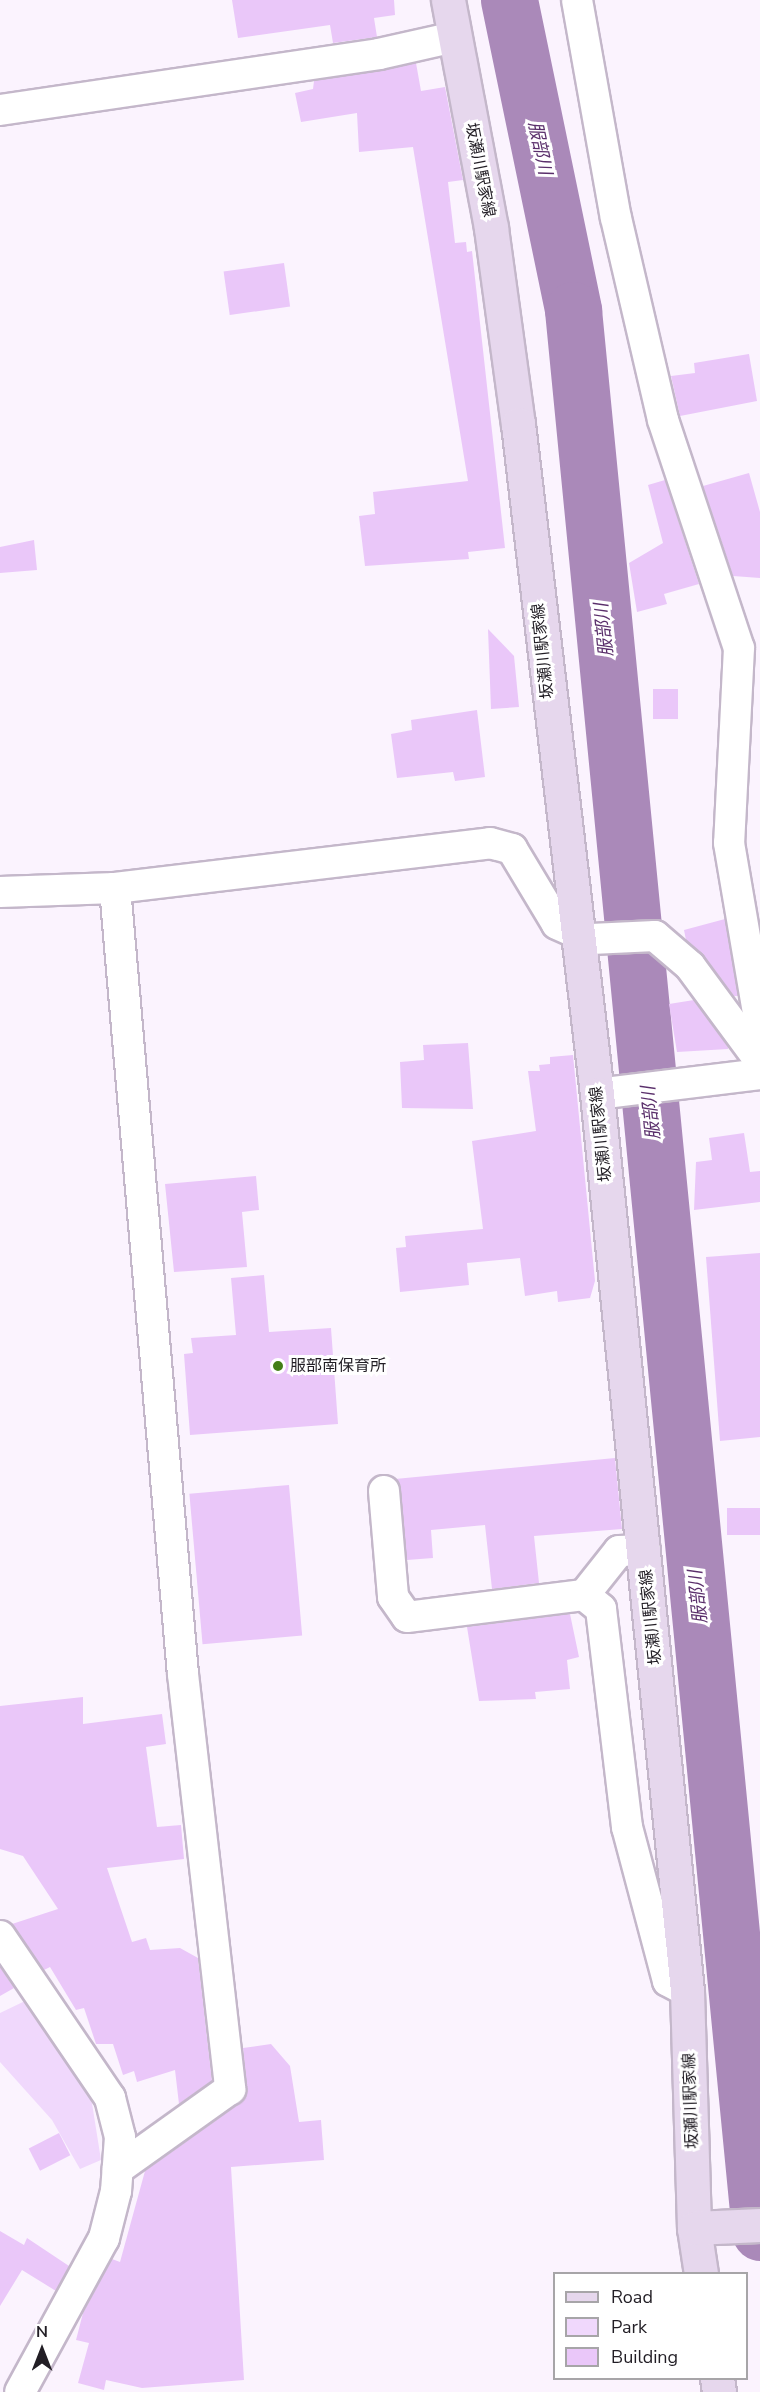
<!DOCTYPE html>
<meta charset="utf-8">
<style>
body{margin:0}
#map{position:relative;width:760px;height:2392px;overflow:hidden;background:#fbf3fe;font-family:"Nunito Sans","Noto Sans JP",sans-serif}
div>[style]{position:absolute}
.green>*{inset:0;background:#f0d8fc}
.river>*{height:57px;margin:-28.5px;padding:0 28.5px;transform-origin:28.5px;border-radius:28.5px;background:#aa89b9}
.building>*{inset:0;background:#eac7f9;transform-origin:0 0}
.roads{filter:drop-shadow(2px 0 #c4b7ca) drop-shadow(-2px 0 #c4b7ca) drop-shadow(0 2px #c4b7ca) drop-shadow(0 -2px #c4b7ca)}
.minor>*{height:30px;margin:-15px;padding:0 15px;transform-origin:15px;border-radius:15px;background:#fff}
.secondary>*{height:33px;margin:-16.5px;padding:0 16.5px;transform-origin:16.5px;border-radius:16.5px;background:#e6d7ed}
.dots>*{width:16px;height:16px;translate:-50% -50%;box-sizing:border-box;border:3px solid #fff;border-radius:50%}
span{translate:-50% -50%;white-space:nowrap;text-align:center;line-height:1.15;-webkit-text-stroke:6px #fff;paint-order:stroke}
.street-label{font-size:16px;color:#221e25}
.poi-label{font-size:16px;color:#221e25}
.left{translate:0 -50%;text-align:left}
.water-label{font-size:18px;color:#5a2f6b;font-style:italic}
.legend{position:absolute;left:553px;top:2272px;width:195px;height:108px;box-sizing:border-box;background:#fff;border:2px solid #a7a5a8;margin:0;padding:8px 10px;list-style:none;font-size:18px;color:#221e25}
.legend li{display:flex;align-items:center;gap:12px;height:30px}
.legend b{width:30px;border:2px solid #a7a5a8}
.north{position:absolute;left:12px;top:2320px;width:60px;height:60px;-webkit-text-stroke:4px #fff;paint-order:stroke;rotate:0deg;font-size:16px;font-weight:700;line-height:24px;text-align:center;color:#221e25}
.north::after{content:'';display:block;margin:auto;width:21px;height:27px;background:#221e25;clip-path:polygon(50% 0,100% 100%,50% 72%,0 100%)}
</style>
<div id="map">
<div class="green">
<i style="clip-path:polygon(25px 2001px,91px 2097px,101px 2160px,80px 2169px,52px 2120px,0 2062px,0 2013px)"></i>
</div>
<div class="river">
<i style="left:509px;top:0;width:317px;rotate:78.3deg"></i>
<i style="left:573px;top:310px;width:1931px;rotate:84.44deg"></i>
</div>
<div class="building">
<i style="clip-path:polygon(232px 0,394px 0,395px 15px,374px 18px,377px 37px,333px 43px,330px 25px,238px 38px)"></i>
<i style="clip-path:polygon(416px 63px,421px 91px,445px 87px,463px 180px,448px 182px,455px 243px,466px 242px,467px 252px,472px 251px,505px 548px,468px 552px,469px 559px,365px 566px,359px 516px,375px 514px,373px 492px,468px 481px,413px 147px,359px 152px,357px 113px,301px 122px,295px 93px,313px 89px,314px 81px)"></i>
<i style="left:284px;top:263px;width:44px;height:61px;rotate:82deg"></i>
<i style="clip-path:polygon(749px 354px,757px 401px,680px 416px,671px 376px,695px 373px,694px 363px)"></i>
<i style="clip-path:polygon(749px 473px,760px 512px,760px 578px,733px 576px,703px 486px)"></i>
<i style="clip-path:polygon(665px 480px,699px 584px,664px 594px,667px 604px,637px 612px,629px 563px,663px 543px,648px 485px)"></i>
<i style="clip-path:polygon(34px 540px,37px 570px,0 573px,0 547px)"></i>
<i style="clip-path:polygon(488px 629px,514px 656px,519px 707px,491px 709px)"></i>
<i style="left:678px;top:689px;width:30px;height:25px;rotate:90deg"></i>
<i style="clip-path:polygon(477px 710px,485px 777px,455px 781px,453px 772px,397px 778px,391px 734px,412px 730px,411px 720px)"></i>
<i style="clip-path:polygon(725px 919px,738px 996px,734px 996px,686px 940px,684px 930px)"></i>
<i style="clip-path:polygon(694px 1000px,728px 1047px,728px 1049px,677px 1052px,669px 1004px)"></i>
<i style="clip-path:polygon(468px 1043px,473px 1109px,402px 1108px,400px 1062px,424px 1060px,423px 1045px)"></i>
<i style="clip-path:polygon(573px 1055px,595px 1281px,590px 1298px,558px 1302px,557px 1291px,525px 1296px,520px 1258px,467px 1263px,469px 1285px,400px 1292px,396px 1248px,406px 1247px,405px 1236px,483px 1229px,472px 1141px,536px 1131px,528px 1071px,540px 1071px,539px 1065px,550px 1064px,550px 1057px)"></i>
<i style="clip-path:polygon(744px 1133px,750px 1172px,760px 1171px,760px 1202px,694px 1210px,696px 1162px,712px 1160px,709px 1138px)"></i>
<i style="clip-path:polygon(256px 1176px,259px 1210px,242px 1212px,247px 1267px,174px 1272px,165px 1184px)"></i>
<i style="clip-path:polygon(760px 1253px,760px 1437px,720px 1441px,706px 1257px)"></i>
<i style="clip-path:polygon(264px 1275px,269px 1332px,331px 1328px,338px 1424px,190px 1435px,184px 1354px,193px 1353px,191px 1338px,236px 1335px,231px 1278px)"></i>
<i style="clip-path:polygon(615px 1458px,622px 1529px,534px 1536px,539px 1583px,492px 1589px,485px 1525px,431px 1530px,433px 1558px,407px 1560px,395px 1479px)"></i>
<i style="left:289px;top:1485px;width:151px;height:100px;rotate:85deg"></i>
<i style="left:760px;top:1508px;width:27px;height:33px;rotate:90deg"></i>
<i style="clip-path:polygon(570px 1614px,579px 1657px,567px 1660px,570px 1689px,535px 1692px,536px 1699px,479px 1701px,467px 1627px)"></i>
<i style="clip-path:polygon(83px 1697px,83px 1724px,162px 1714px,166px 1744px,146px 1747px,157px 1827px,181px 1825px,184px 1859px,107px 1868px,132px 1942px,146px 1938px,150px 1950px,180px 1948px,198px 1958px,212px 2081px,179px 2104px,175px 2070px,137px 2082px,134px 2071px,123px 2075px,113px 2044px,96px 2044px,84px 2008px,76px 2010px,50px 1967px,44px 1970px,12px 1924px,58px 1909px,23px 1856px,0 1849px,0 1706px)"></i>
<i style="clip-path:polygon(0 1967px,14px 1988px,0 1996px)"></i>
<i style="clip-path:polygon(271px 2044px,290px 2066px,299px 2122px,321px 2120px,324px 2160px,231px 2167px,244px 2380px,142px 2388px,106px 2380px,104px 2390px,78px 2383px,89px 2343px,76px 2340px,83px 2313px,112px 2259px,120px 2262px,145px 2171px,240px 2103px,247px 2088px,243px 2048px)"></i>
<i style="left:59px;top:2133px;width:25px;height:34px;rotate:63deg"></i>
<i style="clip-path:polygon(0 2231px,24px 2245px,27px 2238px,69px 2266px,56px 2291px,22px 2270px,0 2306px)"></i>
</div>
<div class="roads">
<div class="minor">
<i style="left:577px;top:0;width:221px;rotate:79.9deg"></i>
<i style="left:616px;top:218px;width:207px;rotate:76.9deg"></i>
<i style="left:663px;top:420px;width:240px;rotate:71.6deg"></i>
<i style="left:739px;top:648px;width:195px;rotate:92.9deg"></i>
<i style="left:729px;top:843px;width:184px;rotate:80.3deg"></i>
<i style="left:0;top:110px;width:383px;rotate:-8.4deg"></i>
<i style="left:379px;top:54px;width:78px;rotate:-12.6deg"></i>
<i style="left:115px;top:888px;width:789px;rotate:85.06deg"></i>
<i style="left:183px;top:1674px;width:418px;rotate:83.5deg"></i>
<i style="left:230px;top:2089px;width:138px;rotate:144.5deg"></i>
<i style="left:0;top:892px;width:115px;rotate:-2deg"></i>
<i style="left:115px;top:888px;width:378px;rotate:-6.8deg"></i>
<i style="left:490px;top:843px;width:23px;rotate:15deg"></i>
<i style="left:512px;top:849px;width:87px;rotate:59deg"></i>
<i style="left:557px;top:924px;width:37px;rotate:24deg"></i>
<i style="left:591px;top:939px;width:64px;rotate:-2.7deg"></i>
<i style="left:655px;top:936px;width:46px;rotate:40.6deg"></i>
<i style="left:690px;top:966px;width:118px;rotate:53.6deg"></i>
<i style="left:597px;top:1094px;width:164px;rotate:-7deg"></i>
<i style="left:384px;top:1491px;width:106px;rotate:85.1deg"></i>
<i style="left:393px;top:1597px;width:24px;rotate:55deg"></i>
<i style="left:407px;top:1617px;width:178px;rotate:-7.1deg"></i>
<i style="left:584px;top:1595px;width:22px;rotate:39deg"></i>
<i style="left:601px;top:1609px;width:220px;rotate:83.2deg"></i>
<i style="left:627px;top:1827px;width:159px;rotate:75.1deg"></i>
<i style="left:668px;top:1981px;width:21px;rotate:28deg"></i>
<i style="left:584px;top:1595px;width:56px;rotate:-51.5deg"></i>
<i style="left:619px;top:1551px;width:26px;rotate:-2deg"></i>
<i style="left:0;top:1936px;width:196px;rotate:55.8deg"></i>
<i style="left:110px;top:2098px;width:40px;rotate:75.6deg"></i>
<i style="left:120px;top:2137px;width:54px;rotate:94.2deg"></i>
<i style="left:116px;top:2191px;width:49px;rotate:104.3deg"></i>
<i style="left:104px;top:2238px;width:175px;rotate:118.6deg"></i>
</div>
<div class="secondary">
<i style="left:448px;top:0;width:232px;rotate:79.3deg"></i>
<i style="left:491px;top:228px;width:198px;rotate:82.2deg"></i>
<i style="left:518px;top:424px;width:675px;rotate:83.28deg"></i>
<i style="left:597px;top:1094px;width:902px;rotate:84.27deg"></i>
<i style="left:687px;top:1991px;width:237px;rotate:88.3deg"></i>
<i style="left:694px;top:2228px;width:47px;rotate:81.3deg"></i>
<i style="left:694px;top:2228px;width:66px;rotate:-2.6deg"></i>
<i style="left:717px;top:2378px;width:14px;rotate:82deg"></i>
</div>
</div>
<div class="dots">
<i style="left:278px;top:1366px;background:#437e17"></i>
</div>
<div class="street-label">
<span style="left:480px;top:170px;rotate:79deg">坂瀬川駅家線</span>
<span style="left:543px;top:651px;rotate:-96deg">坂瀬川駅家線</span>
<span style="left:601px;top:1134px;rotate:-96deg">坂瀬川駅家線</span>
<span style="left:651px;top:1617px;rotate:-96deg">坂瀬川駅家線</span>
<span style="left:691px;top:2101px;rotate:-92deg">坂瀬川駅家線</span>
</div>
<div class="poi-label">
<span class="left" style="left:290px;top:1366px">服部南保育所</span>
</div>
<div class="water-label">
<span style="left:540px;top:148px;rotate:78deg">服部川</span>
<span style="left:604px;top:630px;rotate:-96deg">服部川</span>
<span style="left:651px;top:1113px;rotate:-96deg">服部川</span>
<span style="left:698px;top:1597px;rotate:-96deg">服部川</span>
</div>
<ul class="legend">
<li><b style="height:8px;background:#e6d7ed"></b>Road</li>
<li><b style="height:16px;background:#f0d8fc"></b>Park</li>
<li><b style="height:16px;background:#eac7f9"></b>Building</li>
</ul>
<div class="north">N</div>
</div>
